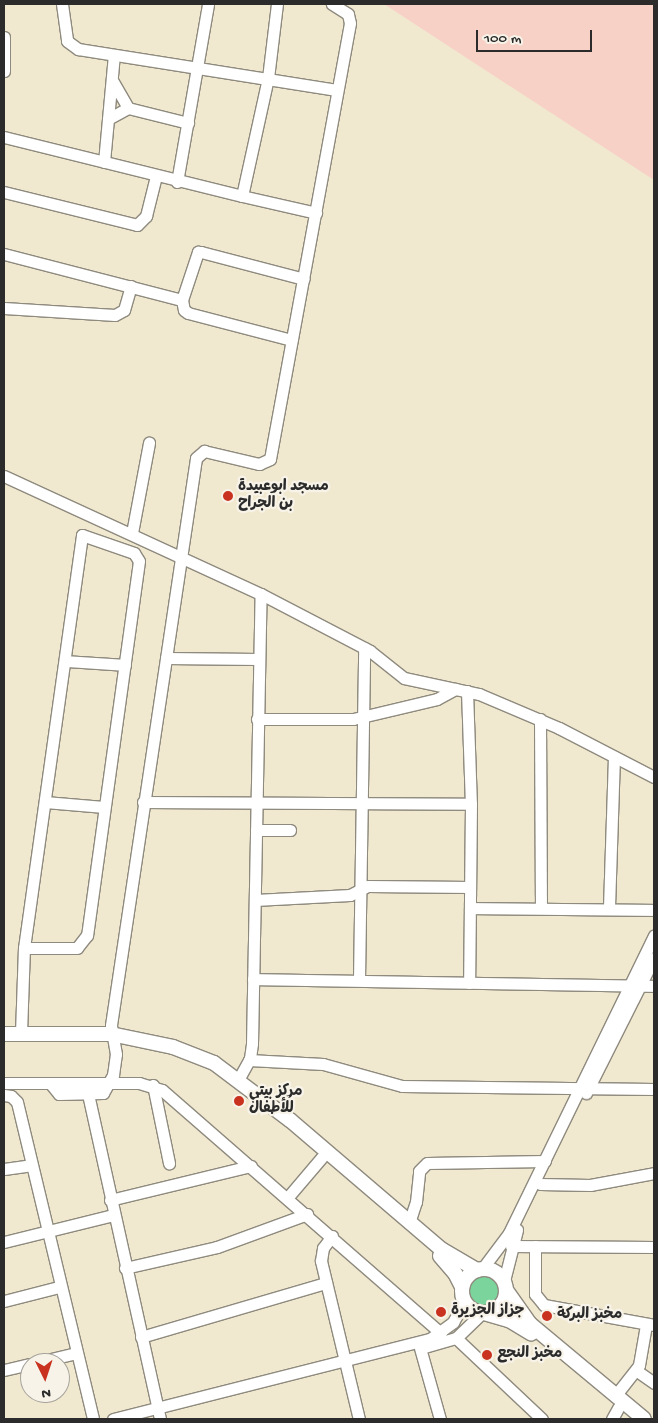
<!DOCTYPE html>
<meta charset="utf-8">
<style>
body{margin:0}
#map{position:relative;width:658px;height:1423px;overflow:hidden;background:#f1e8d0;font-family:"Gochi Hand","Playpen Sans Arabic",sans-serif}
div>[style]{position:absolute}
.built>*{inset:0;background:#f7d1c6}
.green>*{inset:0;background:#7ad49b}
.round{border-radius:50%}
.roads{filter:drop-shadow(1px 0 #8e8a7e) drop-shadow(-1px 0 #8e8a7e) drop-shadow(0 1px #8e8a7e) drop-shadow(0 -1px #8e8a7e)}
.minor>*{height:11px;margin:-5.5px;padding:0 5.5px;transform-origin:5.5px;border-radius:5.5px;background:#fff}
.major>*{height:14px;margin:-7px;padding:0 7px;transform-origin:7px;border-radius:7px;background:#fff}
.major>.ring{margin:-7px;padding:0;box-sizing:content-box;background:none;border:14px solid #fff;border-radius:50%}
.dots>*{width:14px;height:14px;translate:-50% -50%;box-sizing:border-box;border:2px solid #f7f3e8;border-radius:50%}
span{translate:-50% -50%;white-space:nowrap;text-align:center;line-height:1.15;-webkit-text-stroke:4.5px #f7f3e8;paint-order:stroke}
.poi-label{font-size:15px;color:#2b2b2b;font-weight:700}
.left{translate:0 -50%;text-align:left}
.frame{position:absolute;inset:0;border:5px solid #2b2b2b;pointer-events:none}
.north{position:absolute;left:20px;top:1353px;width:50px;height:50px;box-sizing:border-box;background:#f7f3e8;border:1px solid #a5a39c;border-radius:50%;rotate:176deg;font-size:14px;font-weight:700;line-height:20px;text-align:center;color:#2b2b2b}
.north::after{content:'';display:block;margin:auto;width:18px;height:22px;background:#c8321e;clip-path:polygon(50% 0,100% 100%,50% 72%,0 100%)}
.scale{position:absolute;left:476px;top:30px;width:116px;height:22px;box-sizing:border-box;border:2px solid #2b2b2b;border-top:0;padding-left:6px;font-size:15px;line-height:18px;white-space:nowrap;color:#2b2b2b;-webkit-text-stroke:4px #f7f3e8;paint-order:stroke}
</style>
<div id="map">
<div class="built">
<i style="clip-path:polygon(384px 4px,654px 4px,654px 180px)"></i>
</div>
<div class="green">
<i class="round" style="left:467px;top:1275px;width:32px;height:32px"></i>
</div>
<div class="roads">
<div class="minor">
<i style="left:62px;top:4px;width:37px;rotate:82deg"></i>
<i style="left:67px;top:41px;width:14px;rotate:36deg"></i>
<i style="left:78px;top:49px;width:262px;rotate:9deg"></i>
<i style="left:4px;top:37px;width:34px;rotate:90deg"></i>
<i style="left:112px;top:80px;width:32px;rotate:60deg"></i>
<i style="left:108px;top:119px;width:23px;rotate:-29deg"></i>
<i style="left:128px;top:108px;width:62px;rotate:14deg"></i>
<i style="left:4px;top:137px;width:245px;rotate:13.9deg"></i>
<i style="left:242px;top:196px;width:121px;rotate:-77.6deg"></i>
<i style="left:268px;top:78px;width:75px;rotate:-83.1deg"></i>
<i style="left:104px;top:162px;width:107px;rotate:-84.7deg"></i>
<i style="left:177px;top:182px;width:181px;rotate:-80.1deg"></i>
<i style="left:4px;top:192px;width:137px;rotate:13.9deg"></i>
<i style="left:137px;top:225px;width:13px;rotate:-45deg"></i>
<i style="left:146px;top:216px;width:41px;rotate:-76deg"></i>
<i style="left:242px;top:196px;width:76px;rotate:12.9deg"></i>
<i style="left:4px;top:254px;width:184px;rotate:14.5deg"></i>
<i style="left:182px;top:300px;width:51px;rotate:-71.6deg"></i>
<i style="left:198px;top:252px;width:3px"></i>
<i style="left:201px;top:252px;width:106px;rotate:14.7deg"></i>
<i style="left:182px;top:300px;width:10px;rotate:79deg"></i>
<i style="left:184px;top:310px;width:5px;rotate:37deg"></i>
<i style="left:188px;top:313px;width:107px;rotate:14.6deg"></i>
<i style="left:4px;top:308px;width:111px;rotate:3.6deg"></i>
<i style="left:115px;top:315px;width:10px;rotate:-29deg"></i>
<i style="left:124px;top:310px;width:25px;rotate:-74deg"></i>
<i style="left:4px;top:476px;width:283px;rotate:24.7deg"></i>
<i style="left:261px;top:594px;width:123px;rotate:27.6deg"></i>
<i style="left:370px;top:651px;width:43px;rotate:38.5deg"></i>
<i style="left:404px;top:678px;width:77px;rotate:12deg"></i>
<i style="left:479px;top:694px;width:87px;rotate:23deg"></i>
<i style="left:559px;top:728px;width:107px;rotate:27.3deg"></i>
<i style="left:132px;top:533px;width:92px;rotate:-79.3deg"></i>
<i style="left:166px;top:658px;width:92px;rotate:0.6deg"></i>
<i style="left:65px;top:661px;width:60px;rotate:3.8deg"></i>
<i style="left:467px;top:691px;width:113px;rotate:88deg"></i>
<i style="left:471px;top:804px;width:179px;rotate:90.6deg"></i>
<i style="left:257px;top:719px;width:96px"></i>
<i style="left:353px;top:719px;width:86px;rotate:-13.4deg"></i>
<i style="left:437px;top:699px;width:21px;rotate:-29deg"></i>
<i style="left:540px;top:719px;width:188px;rotate:89.7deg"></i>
<i style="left:45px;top:802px;width:59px;rotate:4.8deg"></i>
<i style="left:143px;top:802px;width:328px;rotate:0.3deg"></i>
<i style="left:256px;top:830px;width:34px"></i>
<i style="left:255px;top:900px;width:95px;rotate:-3deg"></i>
<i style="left:350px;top:895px;width:20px;rotate:-27deg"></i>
<i style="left:368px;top:886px;width:102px;rotate:0.6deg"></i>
<i style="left:609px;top:907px;width:150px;rotate:-88.1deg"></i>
<i style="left:470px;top:908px;width:184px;rotate:0.6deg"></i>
<i style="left:253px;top:979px;width:401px;rotate:1deg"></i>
<i style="left:359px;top:979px;width:331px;rotate:-89.1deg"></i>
<i style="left:21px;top:1033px;width:85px;rotate:-88deg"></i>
<i style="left:24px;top:948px;width:417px;rotate:-82deg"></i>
<i style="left:82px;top:535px;width:55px;rotate:19.1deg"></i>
<i style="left:134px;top:553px;width:9px;rotate:58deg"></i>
<i style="left:139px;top:561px;width:378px;rotate:97.9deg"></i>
<i style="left:87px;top:935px;width:16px;rotate:128deg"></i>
<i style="left:77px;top:948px;width:53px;rotate:180deg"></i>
<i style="left:249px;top:1060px;width:74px;rotate:3.1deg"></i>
<i style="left:323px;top:1064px;width:82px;rotate:15.6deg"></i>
<i style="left:402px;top:1086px;width:252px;rotate:0.7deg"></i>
<i style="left:238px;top:1080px;width:25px;rotate:-61deg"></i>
<i style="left:250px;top:1058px;width:15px;rotate:-82deg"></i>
<i style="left:252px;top:1043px;width:449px;rotate:-88.9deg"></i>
<i style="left:4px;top:1083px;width:135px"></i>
<i style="left:139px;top:1083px;width:24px;rotate:17deg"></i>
<i style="left:162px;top:1090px;width:370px;rotate:41.1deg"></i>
<i style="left:50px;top:1083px;width:14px;rotate:51deg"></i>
<i style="left:59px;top:1094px;width:44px;rotate:-1.3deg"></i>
<i style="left:103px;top:1093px;width:21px;rotate:-61deg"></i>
<i style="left:113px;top:1075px;width:21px;rotate:-82deg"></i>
<i style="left:116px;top:1054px;width:29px;rotate:-100deg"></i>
<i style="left:111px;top:1025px;width:573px;rotate:-81.47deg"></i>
<i style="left:196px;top:458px;width:11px;rotate:-41deg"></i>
<i style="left:204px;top:451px;width:57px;rotate:13.3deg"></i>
<i style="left:259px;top:464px;width:12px;rotate:-24deg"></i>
<i style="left:270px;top:459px;width:443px;rotate:-79.6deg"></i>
<i style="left:350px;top:23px;width:9px;rotate:-103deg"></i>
<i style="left:348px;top:14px;width:19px;rotate:-148deg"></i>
<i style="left:153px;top:1085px;width:80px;rotate:78.4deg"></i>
<i style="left:586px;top:1093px;width:151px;rotate:-63.3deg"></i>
<i style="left:88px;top:1094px;width:333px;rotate:77.5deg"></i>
<i style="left:4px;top:1095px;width:7px;rotate:8deg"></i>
<i style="left:11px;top:1096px;width:8px;rotate:45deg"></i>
<i style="left:17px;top:1102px;width:326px;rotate:76.5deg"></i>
<i style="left:4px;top:1169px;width:27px;rotate:-8deg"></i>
<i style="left:540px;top:1184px;width:50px;rotate:1.1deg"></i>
<i style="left:590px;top:1185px;width:65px;rotate:-10.6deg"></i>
<i style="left:288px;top:1197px;width:52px;rotate:-49.6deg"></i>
<i style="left:110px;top:1200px;width:145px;rotate:-13.6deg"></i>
<i style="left:409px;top:1223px;width:22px;rotate:-72deg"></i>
<i style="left:416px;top:1202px;width:31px;rotate:-84deg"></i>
<i style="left:419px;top:1171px;width:11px;rotate:-45deg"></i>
<i style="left:427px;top:1163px;width:118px;rotate:-1deg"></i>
<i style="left:332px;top:1236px;width:15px;rotate:127deg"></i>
<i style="left:323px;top:1248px;width:13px;rotate:99deg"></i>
<i style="left:321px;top:1261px;width:163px;rotate:76.5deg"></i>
<i style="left:4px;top:1242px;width:112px;rotate:-13.9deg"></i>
<i style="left:511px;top:1246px;width:143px;rotate:0.4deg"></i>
<i style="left:535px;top:1246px;width:48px;rotate:90deg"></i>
<i style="left:535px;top:1294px;width:14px;rotate:51deg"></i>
<i style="left:544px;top:1305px;width:112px;rotate:10.3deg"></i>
<i style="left:125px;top:1268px;width:94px;rotate:-12.9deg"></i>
<i style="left:217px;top:1247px;width:96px;rotate:-20.1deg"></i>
<i style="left:482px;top:1269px;width:45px;rotate:-53.1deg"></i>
<i style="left:509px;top:1233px;width:331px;rotate:-64deg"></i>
<i style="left:504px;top:1281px;width:53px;rotate:-75.7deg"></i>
<i style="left:4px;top:1301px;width:57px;rotate:-14.3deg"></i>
<i style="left:141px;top:1337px;width:193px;rotate:-16.3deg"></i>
<i style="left:456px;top:1338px;width:118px;rotate:43.3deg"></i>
<i style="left:420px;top:1348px;width:74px;rotate:74.3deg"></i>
<i style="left:421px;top:1348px;width:36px;rotate:-16deg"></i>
<i style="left:456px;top:1338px;width:36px;rotate:-44deg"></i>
<i style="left:34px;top:1363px;width:43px;rotate:-13.4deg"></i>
<i style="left:4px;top:1370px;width:27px;rotate:-13deg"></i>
<i style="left:637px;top:1371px;width:21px;rotate:35deg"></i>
<i style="left:615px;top:1396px;width:39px;rotate:-52deg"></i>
<i style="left:639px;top:1365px;width:41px;rotate:-80.1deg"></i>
<i style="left:113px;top:1419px;width:327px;rotate:-14.2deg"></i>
<i style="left:430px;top:1339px;width:29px;rotate:-36deg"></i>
<i style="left:453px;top:1322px;width:24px;rotate:-60deg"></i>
<i style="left:612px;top:1419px;width:13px;rotate:-61deg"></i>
</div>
<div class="major">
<i style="left:4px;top:1034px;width:107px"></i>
<i style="left:111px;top:1034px;width:63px;rotate:11.8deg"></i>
<i style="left:173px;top:1047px;width:44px;rotate:21.3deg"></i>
<i style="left:214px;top:1063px;width:95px;rotate:36.9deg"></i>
<i style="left:290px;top:1120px;width:199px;rotate:40.5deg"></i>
<i style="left:441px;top:1249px;width:42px;rotate:30.3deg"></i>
<i style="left:440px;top:1256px;width:23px;rotate:49deg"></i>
<i style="left:455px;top:1273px;width:16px;rotate:63deg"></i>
<i class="ring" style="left:462px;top:1269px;width:30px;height:30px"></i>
<i style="left:506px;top:1290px;width:42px;rotate:54.8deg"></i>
<i style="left:530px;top:1324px;width:148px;rotate:39.8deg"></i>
<i style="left:484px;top:1313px;width:26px;rotate:16deg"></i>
<i style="left:509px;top:1320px;width:26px;rotate:31deg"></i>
</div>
</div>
<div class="dots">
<i style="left:228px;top:496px;background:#c8321e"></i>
<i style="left:239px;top:1101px;background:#c8321e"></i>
<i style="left:441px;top:1312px;background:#c8321e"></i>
<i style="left:547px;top:1316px;background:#c8321e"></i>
<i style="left:487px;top:1355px;background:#c8321e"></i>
</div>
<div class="poi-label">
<span class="left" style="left:238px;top:496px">مسجد ابوعبيدة<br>بن الجراح</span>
<span class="left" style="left:249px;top:1101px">مركز بيتي<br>للأطفال</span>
<span class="left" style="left:451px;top:1312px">جزاز الجزيرة</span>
<span class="left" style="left:557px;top:1316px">مخبز البركة</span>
<span class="left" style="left:497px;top:1355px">مخبز النجع</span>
</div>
<div class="frame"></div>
<div class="north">N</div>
<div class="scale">100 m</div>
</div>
